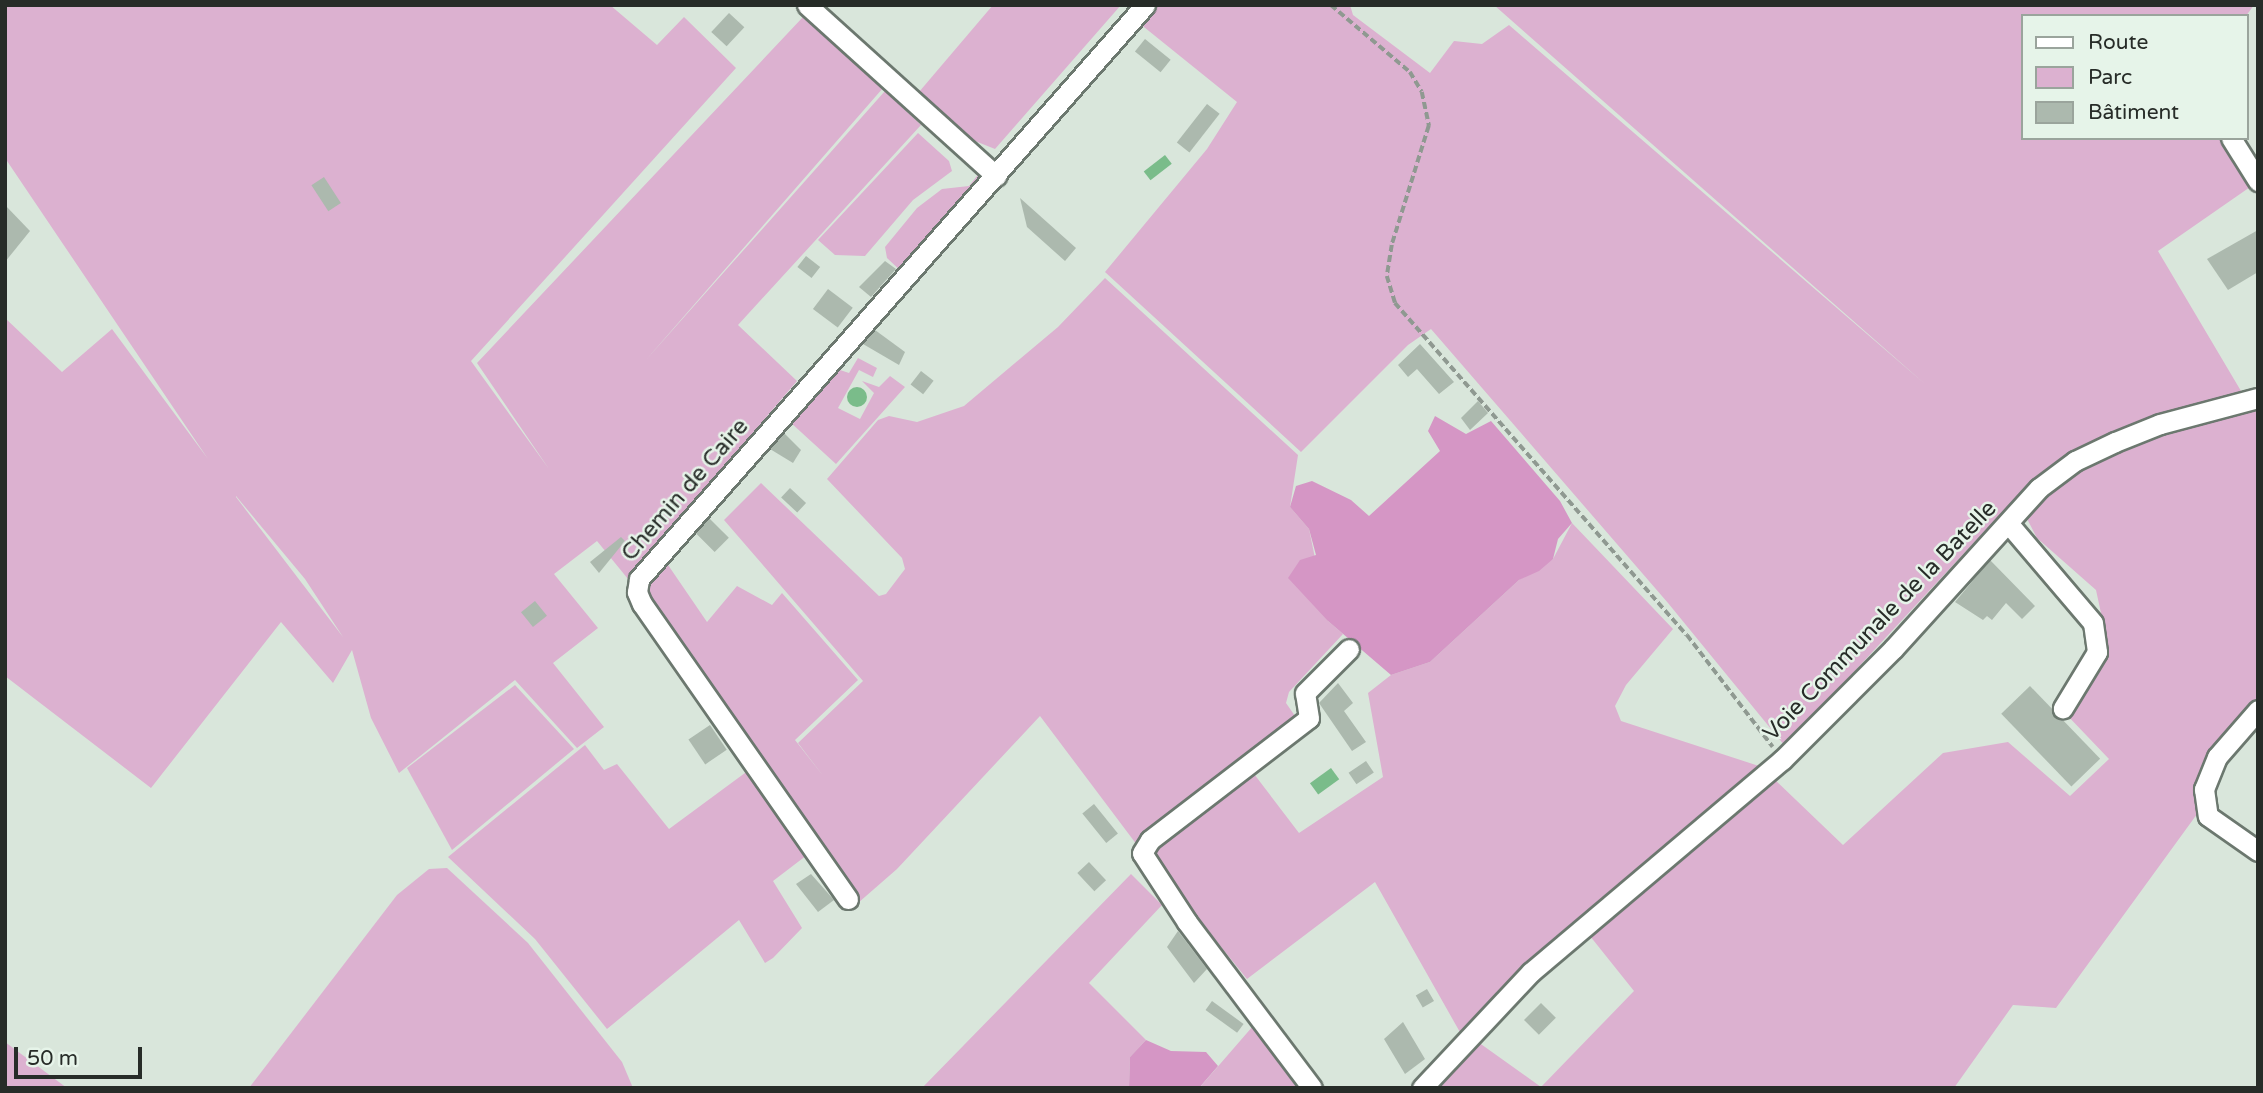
<!DOCTYPE html>
<meta charset="utf-8">
<style>
body{margin:0}
#map{position:relative;width:2263px;height:1093px;overflow:hidden;background:#d9e6db;font-family:"Varela Round",sans-serif}
div>[style]{position:absolute}
.green>*{inset:0;background:#dcb1d0}
.forest>*{inset:0;background:#d596c5}
.water>*{inset:0;background:#7abc8a;transform-origin:0 0}
.round{border-radius:50%}
.building>*{inset:0;background:#acb9ae;transform-origin:0 0}
.path>*{height:3.5px;margin-top:-1.75px;transform-origin:0;background:repeating-linear-gradient(90deg,#8f9991 0 7px,transparent 0 10.5px)}
.roads{filter:drop-shadow(2px 0 #6c786f) drop-shadow(-2px 0 #6c786f) drop-shadow(0 2px #6c786f) drop-shadow(0 -2px #6c786f)}
.minor>*{height:19px;margin:-9.5px;padding:0 9.5px;transform-origin:9.5px;border-radius:9.5px;background:#fff}
span{translate:-50% -50%;white-space:nowrap;text-align:center;line-height:1.15;-webkit-text-stroke:5px #e6f4e9;paint-order:stroke}
.street-label{font-size:23px;color:#272c28}
.frame{position:absolute;inset:0;border:7px solid #272c28;pointer-events:none}
.legend{position:absolute;left:2021px;top:14px;width:228px;height:126px;box-sizing:border-box;background:#e6f4e9;border:2px solid #9aa49c;margin:0;padding:9px 12px;list-style:none;font-size:21px;color:#272c28}
.legend li{display:flex;align-items:center;gap:14px;height:35px}
.legend b{width:35px;border:2px solid #9aa49c}
.scale{position:absolute;left:14px;top:1047px;width:128px;height:32px;box-sizing:border-box;border:4px solid #272c28;border-top:0;padding-left:9px;font-size:21px;line-height:24px;white-space:nowrap;color:#272c28;-webkit-text-stroke:5px #e6f4e9;paint-order:stroke}
</style>
<div id="map">
<div class="green">
<i style="clip-path:polygon(evenodd,5px 5px,610px 5px,657px 45px,684px 17px,736px 68px,471px 361px,549px 469px,477px 363px,803px 17px,883px 88px,645px 361px,885px 91px,921px 125px,738px 325px,797px 381px,628px 579px,597px 541px,554px 574px,598px 628px,553px 663px,604px 727px,577px 748px,515px 680px,399px 773px,371px 718px,352px 650px,333px 683px,281px 622px,151px 788px,5px 676px,5px 318px,62px 372px,112px 329px,208px 459px,5px 158px,5px 5px,236px 496px,305px 579px,343px 637px,236px 497px,236px 496px)"></i>
<i style="clip-path:polygon(993px 5px,1121px 5px,995px 149px,970px 139px,919px 92px)"></i>
<i style="clip-path:polygon(1154px 5px,1350px 5px,1353px 15px,1430px 73px,1454px 41px,1482px 44px,1509px 25px,1925px 384px,1494px 5px,2254px 5px,2246px 16px,2023px 16px,2023px 138px,2224px 138px,2253px 185px,2158px 251px,2241px 391px,2147px 420px,2033px 479px,1785px 746px,1668px 603px,1431px 329px,1408px 345px,1301px 452px,1105px 272px,1207px 149px,1237px 102px,1139px 23px)"></i>
<i style="clip-path:polygon(918px 133px,949px 161px,952px 171px,913px 200px,865px 256px,835px 255px,818px 240px)"></i>
<i style="clip-path:polygon(981px 171px,990px 177px,903px 273px,887px 258px,885px 247px,917px 208px,942px 189px,969px 186px)"></i>
<i style="clip-path:polygon(1105px 278px,1298px 455px,1290px 507px,1309px 529px,1328px 621px,1343px 634px,1289px 692px,1286px 703px,1295px 716px,1137px 845px,1040px 716px,897px 869px,858px 903px,643px 594px,650px 574px,666px 562px,707px 622px,737px 586px,772px 605px,782px 593px,858px 680px,795px 740px,824px 777px,798px 743px,863px 681px,724px 520px,761px 483px,879px 596px,886px 594px,905px 569px,902px 558px,827px 479px,878px 420px,889px 416px,917px 422px,964px 406px,1058px 327px)"></i>
<i style="clip-path:polygon(858px 358px,877px 368px,873px 377px,859px 370px,838px 408px,860px 419px,874px 393px,862px 381px,879px 387px,890px 376px,905px 387px,836px 464px,790px 422px,837px 369px,849px 373px)"></i>
<i style="clip-path:polygon(2258px 403px,2258px 697px,2240px 719px,2200px 810px,2056px 1008px,2013px 1005px,1954px 1088px,1429px 1088px,1478px 1042px,1541px 1087px,1634px 991px,1586px 931px,1773px 778px,1843px 845px,1943px 753px,2008px 742px,2070px 796px,2109px 759px,2065px 713px,2095px 674px,2107px 641px,2096px 590px,2037px 538px,2025px 515px,2058px 479px,2108px 450px)"></i>
<i style="clip-path:polygon(1572px 523px,1673px 629px,1626px 685px,1615px 706px,1621px 721px,1762px 767px,1585px 913px,1520px 971px,1461px 1034px,1375px 882px,1247px 979px,1171px 885px,1151px 851px,1251px 770px,1299px 833px,1383px 777px,1368px 693px,1391px 675px,1430px 662px,1519px 580px,1553px 559px)"></i>
<i style="clip-path:polygon(515px 685px,574px 749px,452px 850px,407px 768px)"></i>
<i style="clip-path:polygon(585px 745px,604px 770px,617px 764px,669px 829px,749px 770px,811px 852px,773px 881px,802px 928px,773px 958px,765px 963px,739px 920px,607px 1029px,535px 939px,448px 857px)"></i>
<i style="clip-path:polygon(447px 868px,528px 943px,622px 1062px,633px 1088px,249px 1088px,397px 895px,429px 869px)"></i>
<i style="clip-path:polygon(1131px 874px,1162px 905px,1089px 983px,1146px 1040px,1130px 1057px,1129px 1088px,922px 1088px)"></i>
<i style="clip-path:polygon(1253px 1026px,1297px 1088px,1199px 1088px,1201px 1086px)"></i>
<i style="clip-path:polygon(5px 1042px,67px 1088px,5px 1088px)"></i>
</div>
<div class="forest">
<i style="clip-path:polygon(1435px 416px,1466px 434px,1491px 421px,1560px 501px,1572px 523px,1558px 539px,1553px 559px,1539px 571px,1519px 580px,1430px 662px,1391px 675px,1328px 621px,1288px 578px,1300px 560px,1316px 555px,1309px 529px,1290px 507px,1296px 486px,1312px 481px,1351px 500px,1369px 516px,1440px 451px,1428px 431px)"></i>
<i style="clip-path:polygon(1146px 1040px,1171px 1051px,1206px 1052px,1218px 1066px,1199px 1088px,1129px 1088px,1130px 1057px)"></i>
</div>
<div class="water">
<i style="left:1165px;top:155px;width:11px;height:27px;rotate:52deg"></i>
<i class="round" style="left:847px;top:387px;width:20px;height:20px"></i>
<i style="left:1331px;top:768px;width:14px;height:26px;rotate:54deg"></i>
</div>
<div class="building">
<i style="left:729px;top:13px;width:21px;height:26px;rotate:43deg"></i>
<i style="left:1145px;top:39px;width:33px;height:16px;rotate:39deg"></i>
<i style="left:1207px;top:104px;width:16px;height:49px;rotate:38deg"></i>
<i style="left:324px;top:177px;width:31px;height:15px;rotate:57deg"></i>
<i style="clip-path:polygon(1020px 198px,1076px 248px,1065px 261px,1027px 227px)"></i>
<i style="clip-path:polygon(5px 205px,30px 231px,5px 262px)"></i>
<i style="clip-path:polygon(2258px 230px,2258px 272px,2228px 290px,2207px 259px)"></i>
<i style="left:806px;top:256px;width:18px;height:14px;rotate:38deg"></i>
<i style="clip-path:polygon(885px 261px,896px 269px,871px 297px,859px 287px)"></i>
<i style="left:828px;top:289px;width:31px;height:25px;rotate:37deg"></i>
<i style="clip-path:polygon(875px 330px,905px 352px,899px 365px,863px 344px)"></i>
<i style="clip-path:polygon(1420px 344px,1454px 382px,1439px 394px,1417px 369px,1408px 377px,1398px 365px)"></i>
<i style="left:921px;top:371px;width:16px;height:17px;rotate:38deg"></i>
<i style="clip-path:polygon(1478px 401px,1488px 413px,1470px 430px,1461px 418px)"></i>
<i style="clip-path:polygon(784px 433px,801px 450px,793px 463px,770px 449px)"></i>
<i style="left:790px;top:488px;width:22px;height:13px;rotate:43deg"></i>
<i style="left:709px;top:518px;width:28px;height:20px;rotate:45deg"></i>
<i style="clip-path:polygon(621px 537px,625px 541px,599px 573px,590px 562px)"></i>
<i style="clip-path:polygon(1990px 560px,2035px 606px,2022px 619px,2006px 603px,1992px 620px,1987px 616px,1983px 620px,1955px 602px)"></i>
<i style="left:535px;top:601px;width:19px;height:18px;rotate:51deg"></i>
<i style="clip-path:polygon(1338px 683px,1353px 703px,1344px 711px,1366px 742px,1352px 751px,1319px 703px)"></i>
<i style="left:2030px;top:686px;width:101px;height:40px;rotate:46deg"></i>
<i style="left:710px;top:725px;width:30px;height:26px;rotate:56deg"></i>
<i style="left:1366px;top:761px;width:14px;height:21px;rotate:56deg"></i>
<i style="left:1094px;top:804px;width:38px;height:15px;rotate:51deg"></i>
<i style="left:1089px;top:862px;width:25px;height:16px;rotate:47deg"></i>
<i style="clip-path:polygon(811px 874px,834px 900px,818px 912px,796px 884px)"></i>
<i style="clip-path:polygon(1178px 931px,1207px 969px,1194px 983px,1167px 947px)"></i>
<i style="left:1427px;top:989px;width:14px;height:13px;rotate:60deg"></i>
<i style="left:1212px;top:1001px;width:39px;height:11px;rotate:36deg"></i>
<i style="left:1541px;top:1003px;width:21px;height:24px;rotate:45deg"></i>
<i style="clip-path:polygon(1403px 1022px,1425px 1059px,1405px 1074px,1384px 1039px)"></i>
</div>
<div class="path">
<i style="left:1331px;top:5px;width:104px;rotate:40.3deg"></i>
<i style="left:1410px;top:72px;width:23px;rotate:59deg"></i>
<i style="left:1422px;top:92px;width:35px;rotate:78deg"></i>
<i style="left:1429px;top:126px;width:125px;rotate:107.3deg"></i>
<i style="left:1392px;top:245px;width:31px;rotate:99deg"></i>
<i style="left:1387px;top:276px;width:28px;rotate:73deg"></i>
<i style="left:1395px;top:303px;width:442px;rotate:48.7deg"></i>
<i style="left:1687px;top:635px;width:141px;rotate:52.5deg"></i>
</div>
<div class="roads">
<div class="minor">
<i style="left:807px;top:5px;width:255px;rotate:42.1deg"></i>
<i style="left:2231px;top:138px;width:51px;rotate:57.9deg"></i>
<i style="left:2008px;top:523px;width:131px;rotate:49.6deg"></i>
<i style="left:2093px;top:623px;width:29px;rotate:82deg"></i>
<i style="left:2097px;top:652px;width:66px;rotate:121.3deg"></i>
<i style="left:2258px;top:710px;width:62px;rotate:131.1deg"></i>
<i style="left:2217px;top:757px;width:35px;rotate:112deg"></i>
<i style="left:2204px;top:789px;width:27px;rotate:82deg"></i>
<i style="left:2208px;top:816px;width:61px;rotate:35deg"></i>
<i style="left:848px;top:899px;width:360px;rotate:-124.9deg"></i>
<i style="left:642px;top:604px;width:13px;rotate:-113deg"></i>
<i style="left:637px;top:592px;width:13px;rotate:-81deg"></i>
<i style="left:639px;top:579px;width:765px;rotate:-48.6deg"></i>
<i style="left:1312px;top:1088px;width:208px;rotate:-127deg"></i>
<i style="left:1187px;top:922px;width:82px;rotate:-123.1deg"></i>
<i style="left:1142px;top:853px;width:15px;rotate:-58deg"></i>
<i style="left:1150px;top:840px;width:200px;rotate:-37.5deg"></i>
<i style="left:1309px;top:718px;width:25px;rotate:-99deg"></i>
<i style="left:1305px;top:693px;width:62px;rotate:-45deg"></i>
<i style="left:1422px;top:1088px;width:159px;rotate:-46.8deg"></i>
<i style="left:1531px;top:972px;width:329px;rotate:-40.2deg"></i>
<i style="left:1782px;top:760px;width:157px;rotate:-45deg"></i>
<i style="left:1893px;top:649px;width:217px;rotate:-47.8deg"></i>
<i style="left:2039px;top:488px;width:45px;rotate:-36.9deg"></i>
<i style="left:2075px;top:461px;width:44px;rotate:-25.4deg"></i>
<i style="left:2115px;top:442px;width:48px;rotate:-21.8deg"></i>
<i style="left:2160px;top:424px;width:101px;rotate:-14.9deg"></i>
</div>
</div>
<div class="street-label">
<span style="left:685px;top:490px;rotate:-49deg">Chemin de Caire</span>
<span style="left:1880px;top:621px;rotate:-46deg">Voie Communale de la Batelle</span>
</div>
<div class="frame"></div>
<ul class="legend">
<li><b style="height:9px;background:#fff"></b>Route</li>
<li><b style="height:19px;background:#dcb1d0"></b>Parc</li>
<li><b style="height:19px;background:#acb9ae"></b>Bâtiment</li>
</ul>
<div class="scale">50 m</div>
</div>
